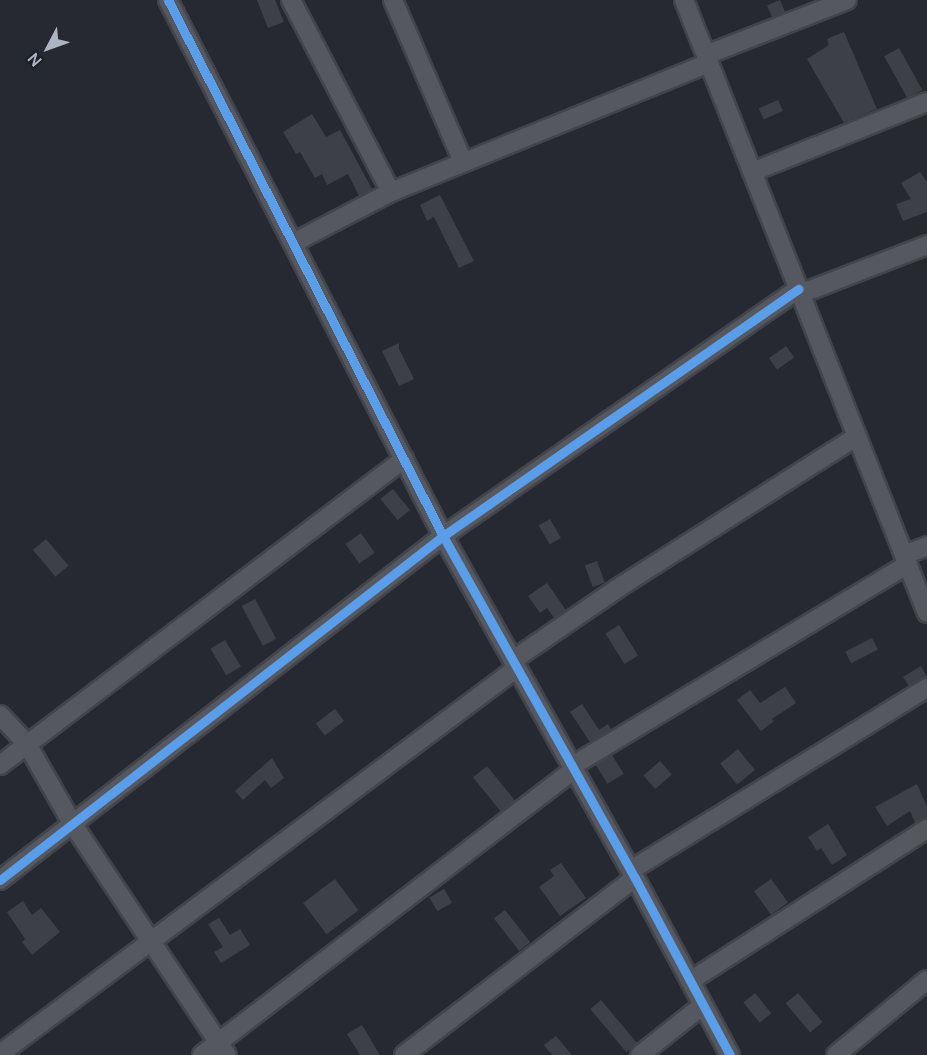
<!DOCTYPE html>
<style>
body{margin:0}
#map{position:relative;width:927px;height:1055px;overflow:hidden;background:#262932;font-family:Manrope,sans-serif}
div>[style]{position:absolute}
.building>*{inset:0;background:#3d4048;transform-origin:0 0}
.roads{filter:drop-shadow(2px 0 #42444b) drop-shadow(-2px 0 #42444b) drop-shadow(0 2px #42444b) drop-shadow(0 -2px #42444b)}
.street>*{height:18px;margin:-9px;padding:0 9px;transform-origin:9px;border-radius:9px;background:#555860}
.cycleway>*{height:9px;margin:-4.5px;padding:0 4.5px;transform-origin:4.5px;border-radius:4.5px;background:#5a9eea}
span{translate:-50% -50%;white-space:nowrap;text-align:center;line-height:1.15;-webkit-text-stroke:4.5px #1a1f2c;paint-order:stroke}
.north{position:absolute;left:18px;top:18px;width:60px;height:60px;-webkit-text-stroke:4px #1a1f2c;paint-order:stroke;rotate:229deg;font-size:16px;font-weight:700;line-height:24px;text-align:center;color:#afb4c4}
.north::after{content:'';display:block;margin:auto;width:21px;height:27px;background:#afb4c4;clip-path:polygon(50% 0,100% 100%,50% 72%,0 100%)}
</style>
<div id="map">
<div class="building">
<i style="clip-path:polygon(257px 0,275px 0,284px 22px,268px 28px)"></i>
<i style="left:780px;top:0;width:13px;height:14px;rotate:67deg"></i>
<i style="clip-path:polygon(844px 32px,877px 109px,844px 123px,807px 59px,829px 45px,827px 39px)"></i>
<i style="left:899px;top:48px;width:48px;height:17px;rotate:61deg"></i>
<i style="left:778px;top:100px;width:12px;height:21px;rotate:66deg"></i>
<i style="clip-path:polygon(312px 114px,326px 137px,340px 130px,372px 189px,359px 196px,348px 174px,327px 185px,322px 174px,315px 178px,300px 152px,296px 154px,283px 132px)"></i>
<i style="clip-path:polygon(920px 172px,927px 182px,927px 212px,903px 221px,896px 204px,911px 199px,901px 183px)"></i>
<i style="clip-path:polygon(440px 195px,474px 261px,459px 268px,434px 217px,427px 221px,420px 205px)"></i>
<i style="clip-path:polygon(399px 343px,399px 349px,414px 379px,399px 386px,382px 351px)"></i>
<i style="left:786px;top:346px;width:14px;height:21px;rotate:54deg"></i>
<i style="left:393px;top:489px;width:27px;height:16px;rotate:51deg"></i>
<i style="left:550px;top:519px;width:22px;height:13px;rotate:60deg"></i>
<i style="left:361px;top:533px;width:24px;height:19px;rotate:55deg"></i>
<i style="left:46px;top:539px;width:35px;height:17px;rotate:50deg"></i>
<i style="left:597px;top:561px;width:23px;height:13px;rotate:70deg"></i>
<i style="clip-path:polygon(547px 583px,566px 610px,554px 618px,547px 608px,540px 613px,528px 596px)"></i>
<i style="left:255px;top:599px;width:45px;height:15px;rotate:62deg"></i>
<i style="left:619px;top:625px;width:36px;height:16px;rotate:58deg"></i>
<i style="left:872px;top:638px;width:13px;height:30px;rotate:63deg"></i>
<i style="left:225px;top:640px;width:31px;height:17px;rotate:59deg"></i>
<i style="clip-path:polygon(921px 666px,927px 677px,909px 686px,903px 677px)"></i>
<i style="clip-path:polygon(785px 687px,796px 703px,772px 719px,774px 721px,761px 731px,737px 700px,750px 690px,760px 703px)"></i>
<i style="clip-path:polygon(582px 704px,599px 730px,608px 724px,611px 729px,590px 742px,570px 712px)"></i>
<i style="left:335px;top:709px;width:15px;height:24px;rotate:53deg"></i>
<i style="left:738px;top:749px;width:27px;height:23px;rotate:51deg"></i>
<i style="left:612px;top:755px;width:22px;height:19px;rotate:58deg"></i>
<i style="clip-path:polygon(272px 758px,284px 778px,271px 788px,265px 780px,243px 800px,235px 791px)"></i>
<i style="left:660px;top:761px;width:18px;height:22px;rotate:49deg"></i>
<i style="left:487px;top:766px;width:45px;height:18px;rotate:51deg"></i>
<i style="clip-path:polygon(917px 784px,927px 807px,927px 818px,915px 823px,910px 811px,887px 826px,875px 807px)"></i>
<i style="clip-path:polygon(828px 824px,847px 855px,832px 865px,821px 848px,817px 851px,808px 837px)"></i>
<i style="clip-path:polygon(561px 863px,586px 898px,560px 916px,539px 887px,554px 876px,550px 870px)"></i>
<i style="left:335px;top:879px;width:39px;height:40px;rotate:53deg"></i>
<i style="left:771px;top:879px;width:29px;height:21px;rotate:54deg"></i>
<i style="left:444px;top:889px;width:16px;height:17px;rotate:60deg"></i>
<i style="clip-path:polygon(23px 901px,32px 915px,41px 908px,60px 932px,32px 955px,22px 942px,25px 939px,7px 912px)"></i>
<i style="left:505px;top:910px;width:41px;height:14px;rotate:52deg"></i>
<i style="clip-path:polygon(219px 918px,230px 935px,240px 929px,250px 945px,221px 963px,214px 952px,223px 947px,208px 924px)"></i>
<i style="left:755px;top:993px;width:26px;height:15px;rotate:51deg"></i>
<i style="left:798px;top:993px;width:38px;height:16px;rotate:50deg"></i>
<i style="left:601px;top:1000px;width:56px;height:14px;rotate:50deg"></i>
<i style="clip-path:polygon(362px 1025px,380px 1055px,360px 1055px,347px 1034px)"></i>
<i style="clip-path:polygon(556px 1036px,572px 1055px,552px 1055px,544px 1045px)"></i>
</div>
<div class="roads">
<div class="street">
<i style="left:168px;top:0;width:602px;rotate:62.84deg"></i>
<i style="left:443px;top:536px;width:392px;rotate:60.7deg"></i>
<i style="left:635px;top:878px;width:201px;rotate:61.8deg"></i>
<i style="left:291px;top:0;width:216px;rotate:62.5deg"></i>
<i style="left:393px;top:0;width:176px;rotate:66.6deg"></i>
<i style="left:684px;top:0;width:659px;rotate:68.38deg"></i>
<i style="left:706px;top:55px;width:151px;rotate:-21.3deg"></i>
<i style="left:752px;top:172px;width:188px;rotate:-21.8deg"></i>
<i style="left:293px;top:243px;width:110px;rotate:-27.5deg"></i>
<i style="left:391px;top:192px;width:343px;rotate:-22.1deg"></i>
<i style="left:800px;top:294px;width:136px;rotate:-21.1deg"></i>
<i style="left:904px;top:555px;width:25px;rotate:-21deg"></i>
<i style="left:513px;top:660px;width:131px;rotate:-34.4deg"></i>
<i style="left:621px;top:586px;width:278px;rotate:-32.4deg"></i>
<i style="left:0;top:715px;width:40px;rotate:47deg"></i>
<i style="left:27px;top:744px;width:91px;rotate:60.3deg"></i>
<i style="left:72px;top:823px;width:279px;rotate:56.3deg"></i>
<i style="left:0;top:765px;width:507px;rotate:-37.14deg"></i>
<i style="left:572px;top:766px;width:392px;rotate:-31deg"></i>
<i style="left:631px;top:870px;width:347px;rotate:-31.6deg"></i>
<i style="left:0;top:880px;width:561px;rotate:-37.83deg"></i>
<i style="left:443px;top:536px;width:433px;rotate:-34.8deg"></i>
<i style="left:690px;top:981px;width:282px;rotate:-32.7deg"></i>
<i style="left:0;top:1054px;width:645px;rotate:-36.75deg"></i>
<i style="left:202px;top:1055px;width:469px;rotate:-37.5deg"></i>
<i style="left:404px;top:1055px;width:291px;rotate:-37.5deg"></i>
<i style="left:640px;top:1055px;width:80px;rotate:-38.4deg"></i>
<i style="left:836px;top:1055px;width:118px;rotate:-39.5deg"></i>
</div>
</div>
<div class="cycleway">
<i style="left:168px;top:0;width:602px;rotate:62.84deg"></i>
<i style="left:443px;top:536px;width:392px;rotate:60.7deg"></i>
<i style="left:635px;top:878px;width:201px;rotate:61.8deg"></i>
<i style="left:0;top:880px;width:561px;rotate:-37.83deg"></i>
<i style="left:443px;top:536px;width:433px;rotate:-34.8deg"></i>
</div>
<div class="north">N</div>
</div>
